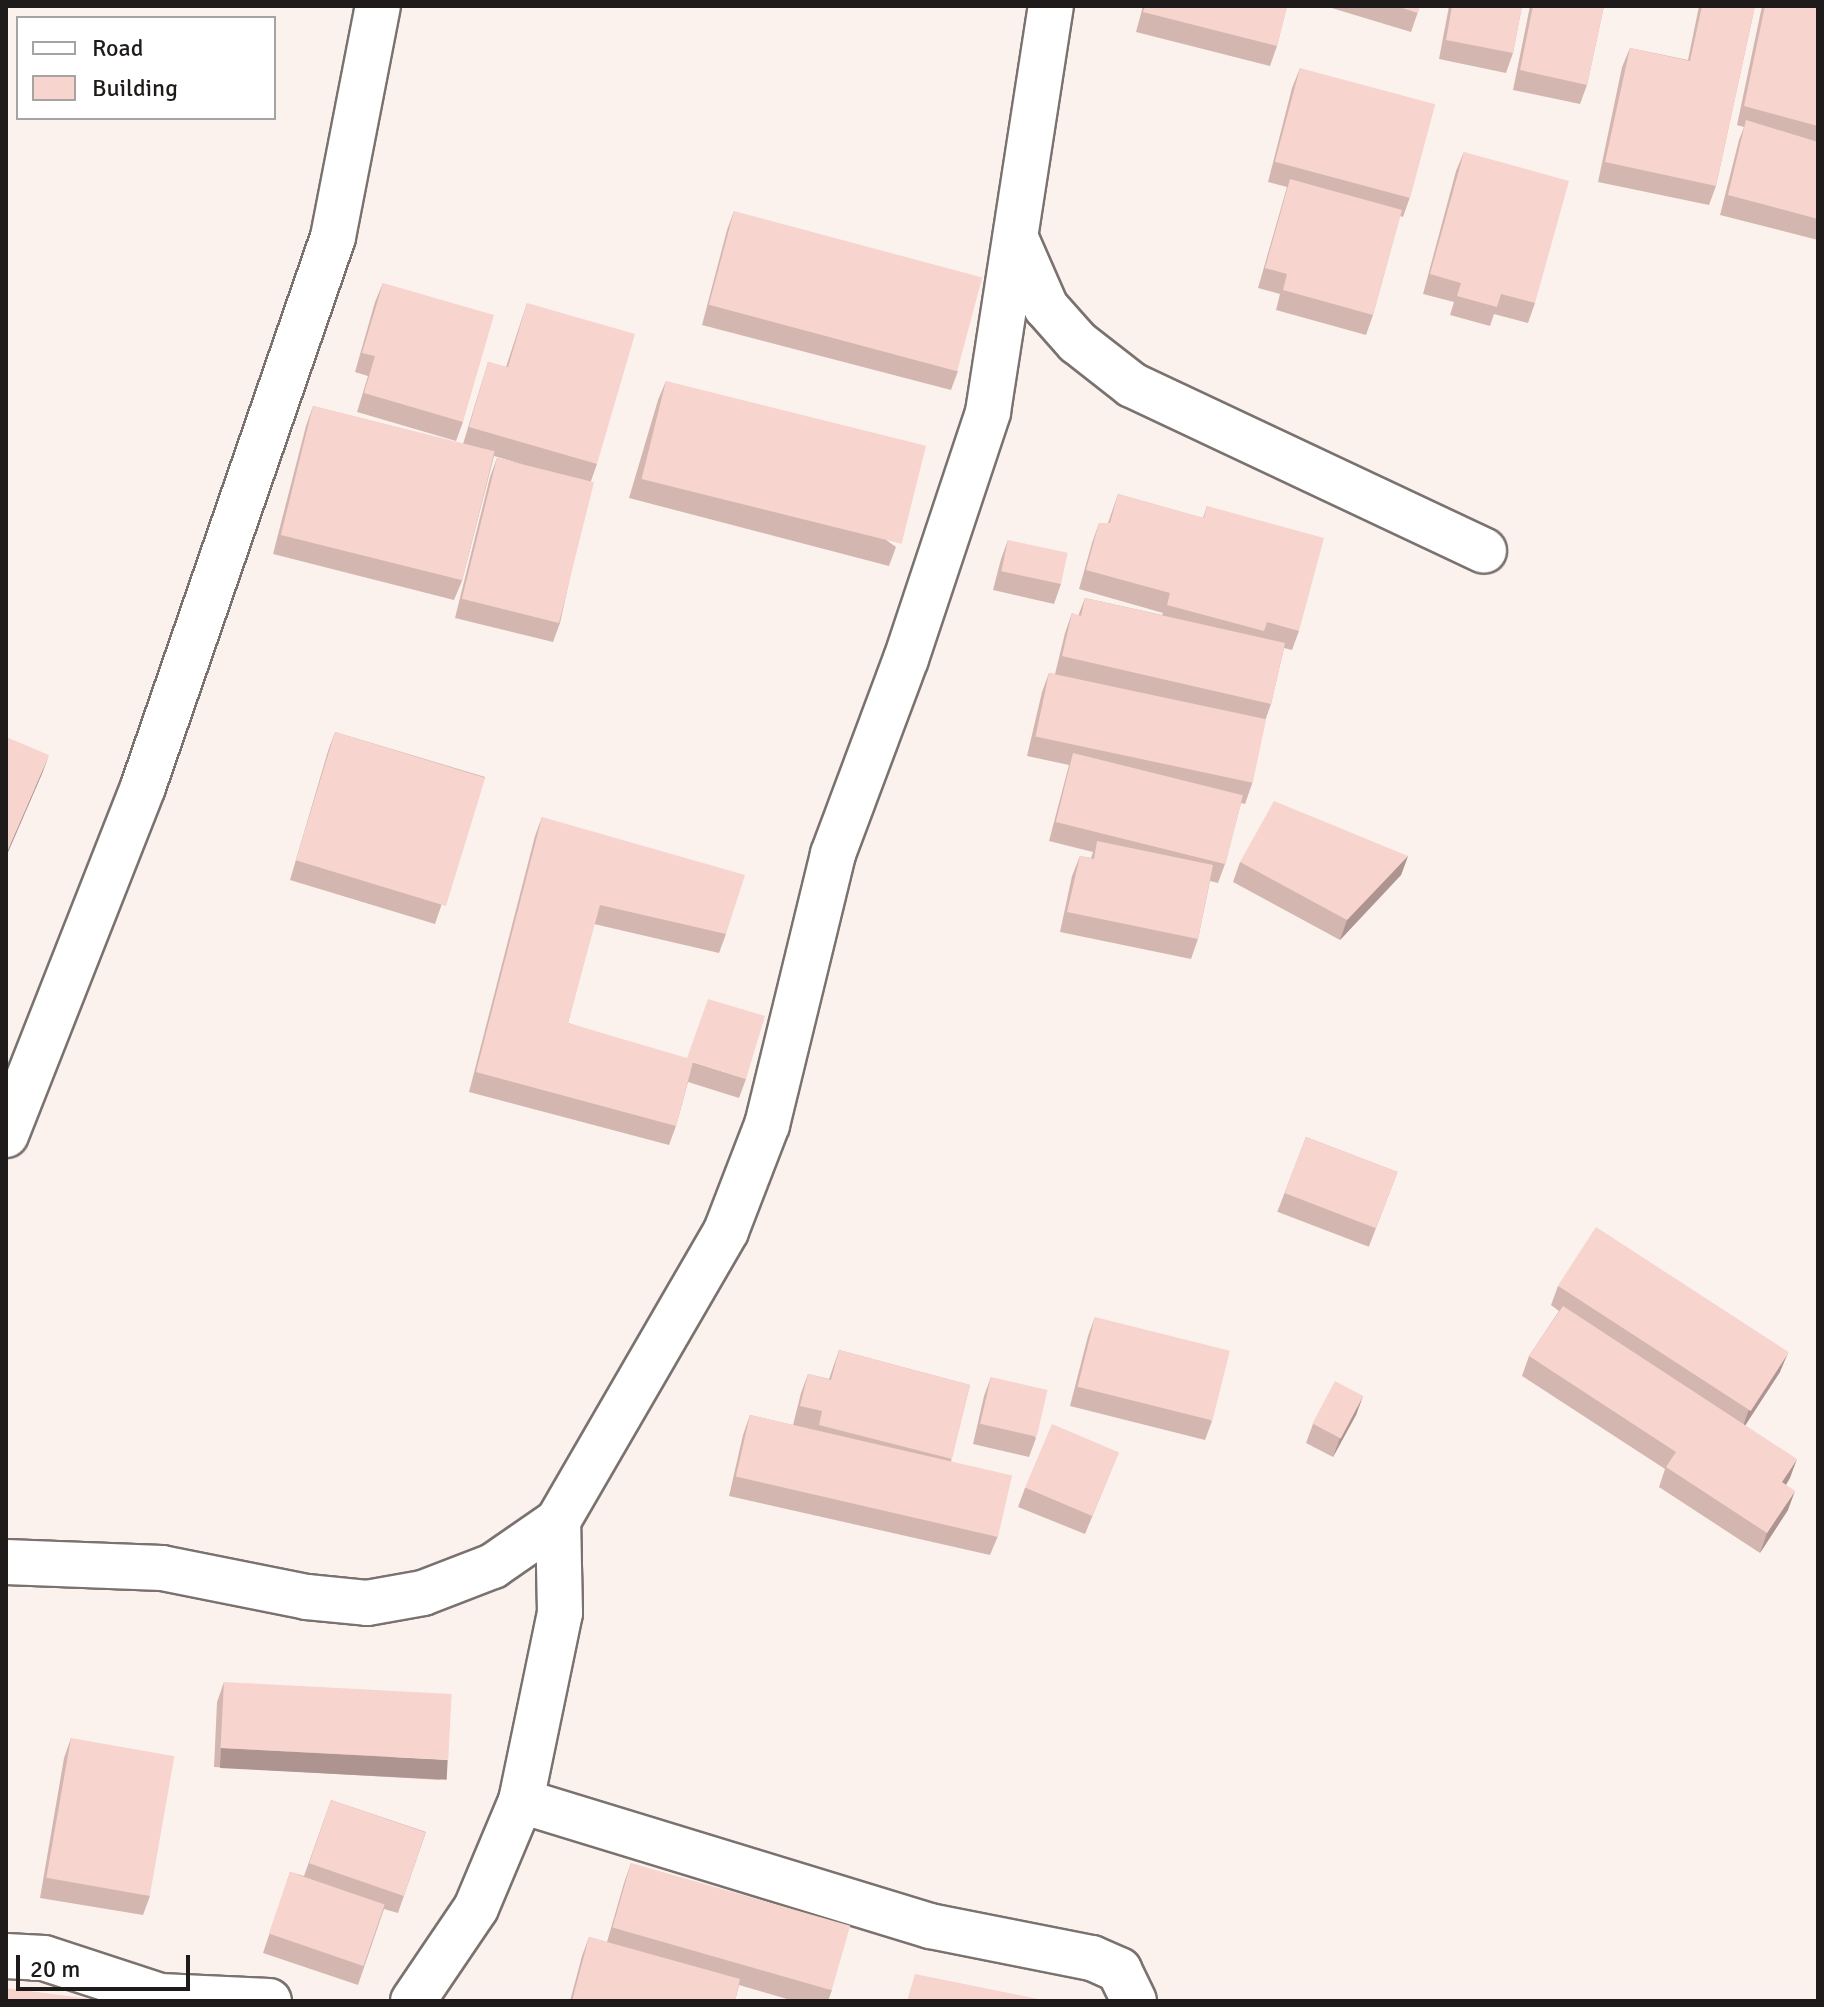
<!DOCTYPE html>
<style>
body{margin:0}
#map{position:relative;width:1824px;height:2007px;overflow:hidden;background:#fbf2ee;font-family:Signika,sans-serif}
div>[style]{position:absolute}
.roads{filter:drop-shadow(2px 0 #7a726f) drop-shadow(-2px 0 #7a726f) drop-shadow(0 2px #7a726f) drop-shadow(0 -2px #7a726f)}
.minor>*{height:44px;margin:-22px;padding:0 22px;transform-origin:22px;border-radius:22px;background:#fff}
.wall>*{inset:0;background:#d4b6b1;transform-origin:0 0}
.shaded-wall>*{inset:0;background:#ad9490;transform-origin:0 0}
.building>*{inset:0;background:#f7d4ce;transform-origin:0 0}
span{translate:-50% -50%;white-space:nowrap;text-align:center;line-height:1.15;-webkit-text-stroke:7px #fff;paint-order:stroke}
.frame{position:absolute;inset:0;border:8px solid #1e1b1a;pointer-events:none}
.legend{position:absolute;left:16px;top:16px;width:260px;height:104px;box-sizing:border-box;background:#fff;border:2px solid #a5a4a3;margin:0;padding:10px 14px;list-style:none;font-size:24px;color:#1e1b1a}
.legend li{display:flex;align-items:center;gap:16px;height:40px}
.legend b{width:40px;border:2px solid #a5a4a3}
.scale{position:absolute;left:16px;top:1955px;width:174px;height:36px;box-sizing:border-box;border:4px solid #1e1b1a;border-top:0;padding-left:10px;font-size:24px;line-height:28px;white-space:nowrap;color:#1e1b1a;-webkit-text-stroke:6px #fff;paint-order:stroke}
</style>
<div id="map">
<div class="roads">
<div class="minor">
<i style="left:1018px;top:243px;width:70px;rotate:66.4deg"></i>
<i style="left:1046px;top:307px;width:47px;rotate:48.5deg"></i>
<i style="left:1077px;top:342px;width:70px;rotate:38deg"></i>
<i style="left:1132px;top:385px;width:389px;rotate:25.2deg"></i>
<i style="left:6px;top:1135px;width:374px;rotate:-68.5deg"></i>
<i style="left:143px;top:787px;width:582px;rotate:-70.94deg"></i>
<i style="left:333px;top:237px;width:235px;rotate:-79deg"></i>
<i style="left:6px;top:1562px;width:156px;rotate:2.2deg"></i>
<i style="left:162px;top:1568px;width:148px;rotate:11.3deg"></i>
<i style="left:307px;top:1597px;width:60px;rotate:5.7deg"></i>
<i style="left:367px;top:1603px;width:57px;rotate:-10.1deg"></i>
<i style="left:423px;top:1593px;width:75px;rotate:-21.1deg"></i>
<i style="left:493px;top:1566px;width:79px;rotate:-34.7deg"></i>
<i style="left:558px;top:1521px;width:335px;rotate:-59.9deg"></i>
<i style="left:726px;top:1231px;width:114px;rotate:-68.9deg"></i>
<i style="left:767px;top:1125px;width:279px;rotate:-76.3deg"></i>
<i style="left:833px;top:854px;width:208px;rotate:-69.5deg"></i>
<i style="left:906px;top:659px;width:260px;rotate:-71.6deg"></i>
<i style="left:988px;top:412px;width:411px;rotate:-81.2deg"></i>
<i style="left:521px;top:1801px;width:428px;rotate:17deg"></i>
<i style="left:930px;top:1926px;width:165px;rotate:11.2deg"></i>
<i style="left:1092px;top:1958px;width:30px;rotate:24deg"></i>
<i style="left:1119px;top:1970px;width:34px;rotate:64deg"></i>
<i style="left:6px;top:1956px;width:38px;rotate:3deg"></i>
<i style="left:44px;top:1958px;width:122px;rotate:18.1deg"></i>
<i style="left:160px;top:1996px;width:109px;rotate:2.6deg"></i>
<i style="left:413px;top:2001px;width:112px;rotate:-55.9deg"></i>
<i style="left:476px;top:1908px;width:116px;rotate:-67.2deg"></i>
<i style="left:521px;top:1801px;width:192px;rotate:-78.3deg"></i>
<i style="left:560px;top:1613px;width:92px;rotate:-91.2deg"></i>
</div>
</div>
<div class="wall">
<i style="clip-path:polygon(1143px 6px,1287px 6px,1277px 46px,1270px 66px,1136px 32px)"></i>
<i style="clip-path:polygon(1325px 6px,1420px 6px,1411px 32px)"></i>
<i style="clip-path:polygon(1449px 6px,1522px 6px,1513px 53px,1506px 73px,1439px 59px)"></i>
<i style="clip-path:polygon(1530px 6px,1604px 6px,1587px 85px,1580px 104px,1513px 90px)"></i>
<i style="clip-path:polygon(1699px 6px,1755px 6px,1716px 186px,1709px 205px,1598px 182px,1622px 67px,1630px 48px,1688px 60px)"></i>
<i style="clip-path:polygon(1762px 6px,1818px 6px,1818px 240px,1720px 215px,1739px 140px,1744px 127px,1737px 125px)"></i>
<i style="clip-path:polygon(1300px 68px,1410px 197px,1403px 217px,1400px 216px,1373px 315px,1366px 335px,1276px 310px,1280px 294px,1258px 288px,1287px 187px,1268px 182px,1292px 88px)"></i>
<i style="clip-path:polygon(1464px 152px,1535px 303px,1528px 323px,1494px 314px,1490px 326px,1450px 315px,1454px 302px,1423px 294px,1456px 171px)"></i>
<i style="clip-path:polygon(734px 211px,958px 371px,951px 390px,702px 325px,727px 230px)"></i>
<i style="clip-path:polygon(383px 283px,463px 422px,456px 441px,357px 412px,368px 376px,355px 372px,375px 302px)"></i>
<i style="clip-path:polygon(527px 303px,597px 464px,591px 481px,560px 623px,553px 642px,455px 618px,490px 477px,497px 458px,525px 465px,494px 456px,462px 581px,454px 600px,273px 554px,306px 426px,313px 406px,463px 444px,488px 362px,506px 367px)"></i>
<i style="clip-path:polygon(666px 381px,896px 547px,889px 566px,629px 498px,658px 400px)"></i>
<i style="clip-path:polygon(1118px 494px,1203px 518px,1207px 506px,1299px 631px,1292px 650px,1284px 648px,1271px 704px,1265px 721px,1252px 784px,1245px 804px,1241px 803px,1225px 864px,1218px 883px,1210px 881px,1198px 939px,1191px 959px,1060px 932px,1072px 876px,1080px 856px,1091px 858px,1093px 852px,1049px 841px,1069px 765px,1027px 756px,1042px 692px,1049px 673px,1055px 674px,1065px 633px,1072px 613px,1078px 616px,1085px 598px,1162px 615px,1163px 613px,1079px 589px,1092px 543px,1099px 523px,1108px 523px)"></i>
<i style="clip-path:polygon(1008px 540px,1061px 584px,1054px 604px,993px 590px,1001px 559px)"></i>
<i style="clip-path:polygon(335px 732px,485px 777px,435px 924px,290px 880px,328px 751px)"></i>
<i style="clip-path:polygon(542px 817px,726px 934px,719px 953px,594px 924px,568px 1023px,746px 1079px,739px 1098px,688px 1082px,676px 1126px,669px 1145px,469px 1092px,535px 836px)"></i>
<i style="clip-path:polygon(1408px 856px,1401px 875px,1340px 940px,1233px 882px,1240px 862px)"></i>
<i style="left:1306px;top:1137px;width:98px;height:80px;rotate:21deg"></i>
<i style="clip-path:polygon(1558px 1286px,1780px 1372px,1745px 1425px,1790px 1478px,1786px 1485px,1788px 1510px,1760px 1553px,1659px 1487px,1665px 1469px,1522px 1376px,1529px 1356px,1559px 1311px,1551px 1305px)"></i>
<i style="clip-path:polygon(1095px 1317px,1212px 1421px,1205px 1440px,1070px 1406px,1088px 1336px)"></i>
<i style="clip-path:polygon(839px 1350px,970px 1385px,951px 1461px,998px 1536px,990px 1555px,729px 1496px,743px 1435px,750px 1415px,793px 1425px,801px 1393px,808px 1374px,829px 1379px)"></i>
<i style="clip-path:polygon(991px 1377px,1036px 1438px,1029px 1457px,973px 1444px,984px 1396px)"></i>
<i style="clip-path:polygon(1363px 1396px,1356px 1415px,1333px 1457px,1306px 1443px,1313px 1424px)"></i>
<i style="clip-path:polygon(1111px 1471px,1085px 1534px,1018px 1507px,1025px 1488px)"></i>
<i style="clip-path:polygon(224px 1682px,441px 1780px,214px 1767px,217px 1702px)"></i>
<i style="clip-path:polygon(71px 1738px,150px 1896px,143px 1915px,40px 1898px,64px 1758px)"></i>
<i style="clip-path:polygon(331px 1800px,426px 1832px,398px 1913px,384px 1909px,358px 1985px,263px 1953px,290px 1872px,304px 1876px)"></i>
<i style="clip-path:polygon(631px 1863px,832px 1990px,828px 2001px,794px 2001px,739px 1985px,735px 2001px,570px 2001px,582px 1956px,589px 1937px,607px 1942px,624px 1883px)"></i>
</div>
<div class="shaded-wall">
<i style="clip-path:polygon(49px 755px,42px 774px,6px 857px,6px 854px)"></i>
<i style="clip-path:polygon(1408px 856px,1401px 875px,1340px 940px,1347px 920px)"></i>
<i style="clip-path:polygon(1788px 1353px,1780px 1372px,1741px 1432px,1748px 1412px)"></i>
<i style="clip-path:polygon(1363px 1396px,1356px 1415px,1333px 1457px,1340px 1438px)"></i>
<i style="clip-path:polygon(1797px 1459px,1790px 1478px,1775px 1502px,1782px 1482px)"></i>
<i style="clip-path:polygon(1795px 1491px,1788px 1510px,1760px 1553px,1767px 1533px)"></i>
<i style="left:221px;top:1748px;width:227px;height:20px;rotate:3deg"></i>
</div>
<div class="building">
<i style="clip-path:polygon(1145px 6px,1287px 6px,1277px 46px,1143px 12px)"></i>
<i style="clip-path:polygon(1396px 6px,1420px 6px,1418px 13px)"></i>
<i style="clip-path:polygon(1452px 6px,1522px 6px,1513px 53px,1446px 40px)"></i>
<i style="clip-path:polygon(1533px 6px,1604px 6px,1587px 85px,1520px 70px)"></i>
<i style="clip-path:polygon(1702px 6px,1755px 6px,1716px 186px,1605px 162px,1630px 48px,1690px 61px)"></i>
<i style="clip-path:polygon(1765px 6px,1818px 6px,1818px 126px,1744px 106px)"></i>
<i style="left:1300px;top:68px;width:140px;height:97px;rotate:15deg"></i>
<i style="clip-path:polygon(1746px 120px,1818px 142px,1818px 219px,1728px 195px)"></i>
<i style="clip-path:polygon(1464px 152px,1569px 181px,1535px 303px,1501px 294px,1497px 307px,1457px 296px,1461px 283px,1430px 274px)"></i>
<i style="clip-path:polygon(1290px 179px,1402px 210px,1373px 315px,1283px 290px,1287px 274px,1265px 268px)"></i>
<i style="left:734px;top:211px;width:257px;height:97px;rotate:15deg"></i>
<i style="clip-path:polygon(383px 283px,494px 315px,463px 422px,364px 393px,375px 356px,362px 353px)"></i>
<i style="clip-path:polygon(527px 303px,635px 334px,597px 464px,469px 427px,488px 362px,508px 367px)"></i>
<i style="left:666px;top:381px;width:268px;height:101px;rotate:14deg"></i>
<i style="left:313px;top:406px;width:187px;height:133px;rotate:14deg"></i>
<i style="left:497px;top:458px;width:100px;height:145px;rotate:14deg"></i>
<i style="clip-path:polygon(1118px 494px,1204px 518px,1207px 506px,1324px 538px,1299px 631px,1267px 622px,1264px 631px,1167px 605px,1170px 593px,1086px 570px,1099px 523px,1110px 523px)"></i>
<i style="left:1008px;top:540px;width:61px;height:32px;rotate:12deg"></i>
<i style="clip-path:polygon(1085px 598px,1285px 643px,1271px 704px,1062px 656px,1072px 613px,1081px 616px)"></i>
<i style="left:1049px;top:673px;width:222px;height:65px;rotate:12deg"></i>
<i style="left:335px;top:732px;width:157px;height:134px;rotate:17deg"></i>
<i style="clip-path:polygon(6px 737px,49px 755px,6px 854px)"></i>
<i style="left:1073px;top:753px;width:175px;height:71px;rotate:14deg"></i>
<i style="clip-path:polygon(1274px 801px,1408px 856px,1347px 920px,1240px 862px)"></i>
<i style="clip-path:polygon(542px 817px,745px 875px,726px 934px,600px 905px,568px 1023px,687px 1058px,708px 999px,765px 1016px,746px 1079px,693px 1062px,676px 1126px,476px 1072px)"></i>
<i style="clip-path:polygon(1097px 841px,1213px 865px,1198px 939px,1067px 912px,1080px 856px,1094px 859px)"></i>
<i style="left:1306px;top:1137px;width:98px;height:60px;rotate:21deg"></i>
<i style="left:1596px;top:1227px;width:230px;height:70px;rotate:33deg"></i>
<i style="clip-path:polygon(1563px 1306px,1797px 1459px,1782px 1482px,1795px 1491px,1767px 1533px,1666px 1467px,1676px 1452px,1529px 1356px)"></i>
<i style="left:1095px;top:1317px;width:139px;height:72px;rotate:14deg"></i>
<i style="clip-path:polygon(839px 1350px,970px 1385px,952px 1459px,819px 1425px,822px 1411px,800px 1406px,808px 1374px,831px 1380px)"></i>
<i style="left:991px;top:1377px;width:58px;height:48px;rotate:13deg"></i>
<i style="left:1335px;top:1381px;width:32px;height:48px;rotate:28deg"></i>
<i style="left:750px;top:1415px;width:269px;height:63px;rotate:13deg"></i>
<i style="left:1052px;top:1424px;width:73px;height:69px;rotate:23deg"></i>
<i style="left:224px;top:1682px;width:228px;height:66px;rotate:3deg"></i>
<i style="left:71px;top:1738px;width:105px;height:142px;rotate:10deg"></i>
<i style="left:331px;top:1800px;width:100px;height:67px;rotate:19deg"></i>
<i style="left:631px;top:1863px;width:228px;height:67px;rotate:16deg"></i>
<i style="left:290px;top:1872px;width:100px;height:65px;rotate:19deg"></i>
<i style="clip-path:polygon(589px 1937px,740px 1979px,735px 2001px,572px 2001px)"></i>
<i style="clip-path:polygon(915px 1974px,1048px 2001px,907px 2001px)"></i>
<i style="clip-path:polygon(6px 1988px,106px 2001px,6px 2001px)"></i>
</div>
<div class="frame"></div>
<ul class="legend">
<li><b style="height:10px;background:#fff"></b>Road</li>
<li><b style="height:22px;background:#f7d4ce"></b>Building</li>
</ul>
<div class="scale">20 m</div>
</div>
